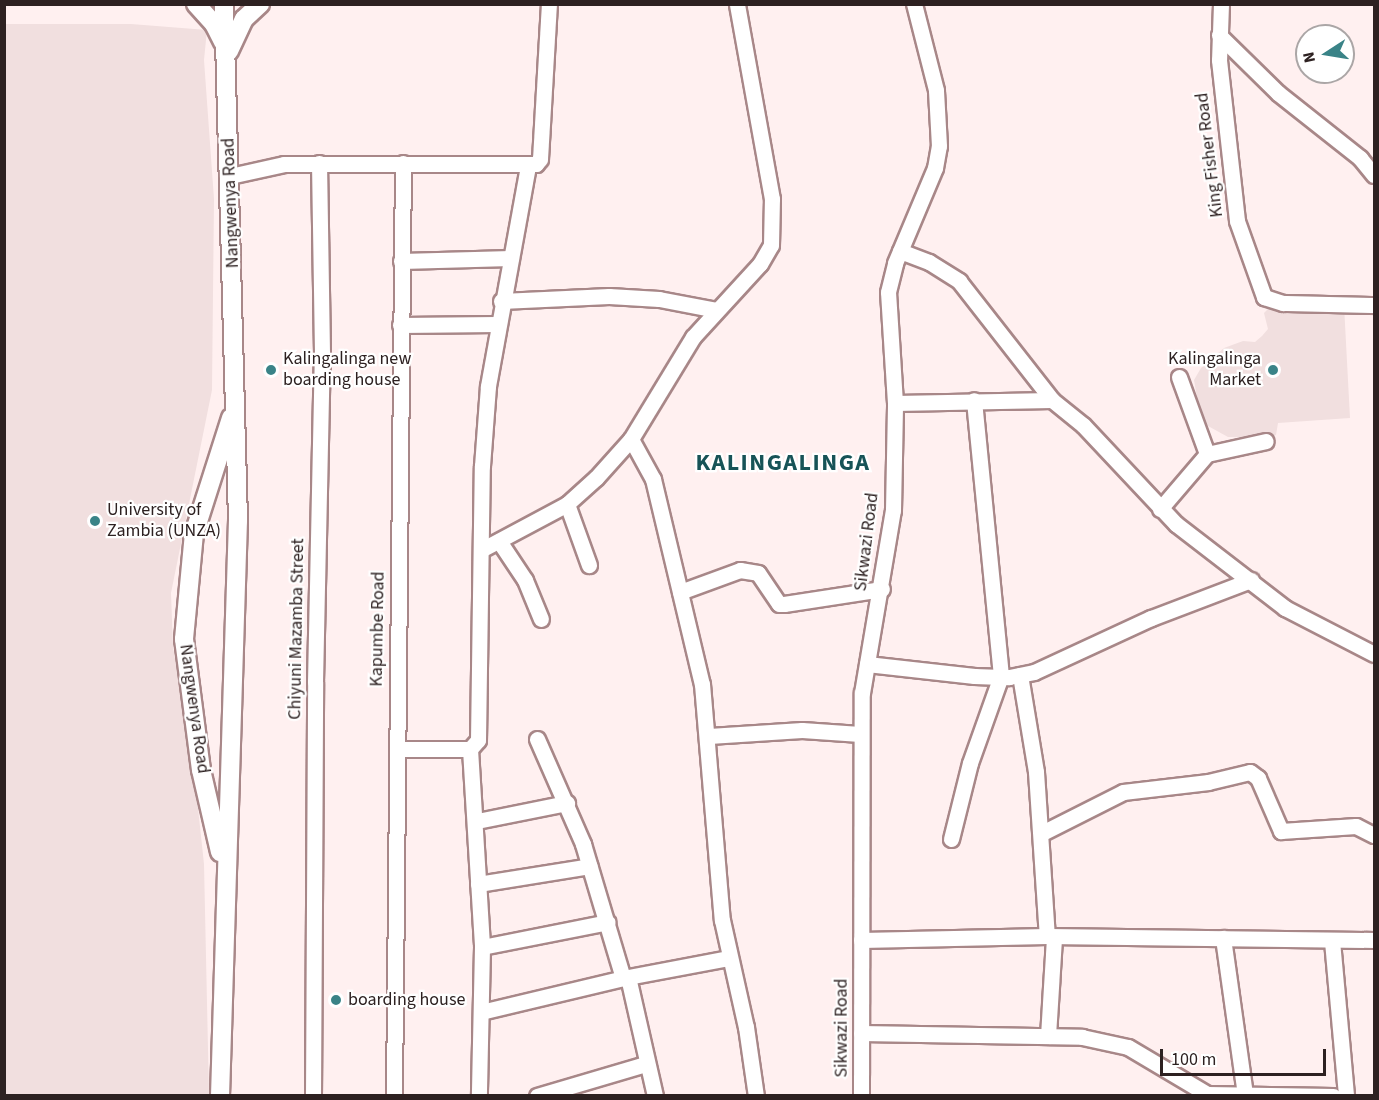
<!DOCTYPE html>
<style>
body{margin:0}
#map{position:relative;width:1379px;height:1100px;overflow:hidden;background:#fff0f0;font-family:"Source Sans 3",sans-serif}
div>[style]{position:absolute}
.built>*{inset:0;background:#f1dfdf}
.roads{filter:drop-shadow(2px 0 #a88788) drop-shadow(-2px 0 #a88788) drop-shadow(0 2px #a88788) drop-shadow(0 -2px #a88788)}
.minor>*{height:15px;margin:-7.5px;padding:0 7.5px;transform-origin:7.5px;border-radius:7.5px;background:#fff}
.major>*{height:18px;margin:-9px;padding:0 9px;transform-origin:9px;border-radius:9px;background:#fff}
.dots>*{width:16px;height:16px;translate:-50% -50%;box-sizing:border-box;border:3px solid #fff;border-radius:50%}
span{translate:-50% -50%;white-space:nowrap;text-align:center;line-height:1.15;-webkit-text-stroke:4.5px #fff;paint-order:stroke}
.street-label{font-size:18px;color:#2d2121}
.poi-label{font-size:18px;color:#2d2121}
.left{translate:0 -50%;text-align:left}
.right{translate:-100% -50%;text-align:right}
.district-label{font-size:24px;color:#175357;font-weight:700;letter-spacing:1.5px}
.frame{position:absolute;inset:0;border:6px solid #2d2121;pointer-events:none}
.north{position:absolute;left:1295px;top:24px;width:60px;height:60px;box-sizing:border-box;background:#fff;border:2px solid #aba6a6;border-radius:50%;rotate:258deg;font-size:16px;font-weight:700;line-height:24px;text-align:center;color:#2d2121}
.north::after{content:'';display:block;margin:auto;width:21px;height:27px;background:#3a8387;clip-path:polygon(50% 0,100% 100%,50% 72%,0 100%)}
.scale{position:absolute;left:1160px;top:1049px;width:166px;height:27px;box-sizing:border-box;border:3px solid #2d2121;border-top:0;padding-left:8px;font-size:18px;line-height:21px;white-space:nowrap;color:#2d2121;-webkit-text-stroke:4px #fff;paint-order:stroke}
</style>
<div id="map">
<div class="built">
<i style="clip-path:polygon(4px 24px,131px 24px,207px 30px,204px 60px,214px 199px,212px 390px,171px 593px,173px 647px,194px 771px,204px 864px,209px 1095px,5px 1095px)"></i>
<i style="clip-path:polygon(1273px 304px,1344px 305px,1350px 418px,1278px 423px,1276px 435px,1269px 437px,1228px 437px,1208px 426px,1200px 415px,1194px 380px,1201px 368px,1224px 348px,1243px 341px,1255px 342px,1262px 336px,1268px 329px,1264px 313px)"></i>
</div>
<div class="roads">
<div class="minor">
<i style="left:1221px;top:4px;width:56px;rotate:92deg"></i>
<i style="left:1219px;top:60px;width:162px;rotate:83.6deg"></i>
<i style="left:1237px;top:221px;width:81px;rotate:70.4deg"></i>
<i style="left:1264px;top:297px;width:20px;rotate:18deg"></i>
<i style="left:1283px;top:303px;width:91px;rotate:1.3deg"></i>
<i style="left:1219px;top:35px;width:83px;rotate:44.5deg"></i>
<i style="left:1278px;top:93px;width:105px;rotate:38.4deg"></i>
<i style="left:1360px;top:158px;width:22px;rotate:51deg"></i>
<i style="left:230px;top:176px;width:55px;rotate:-12.5deg"></i>
<i style="left:284px;top:164px;width:252px"></i>
<i style="left:536px;top:164px;width:6px;rotate:-51deg"></i>
<i style="left:540px;top:159px;width:155px;rotate:-86.7deg"></i>
<i style="left:900px;top:251px;width:31px;rotate:21deg"></i>
<i style="left:929px;top:262px;width:36px;rotate:32deg"></i>
<i style="left:959px;top:281px;width:151px;rotate:52deg"></i>
<i style="left:1052px;top:400px;width:40px;rotate:39deg"></i>
<i style="left:1083px;top:425px;width:136px;rotate:46.8deg"></i>
<i style="left:1176px;top:524px;width:138px;rotate:37.6deg"></i>
<i style="left:1285px;top:608px;width:100px;rotate:27.3deg"></i>
<i style="left:401px;top:261px;width:110px;rotate:-1.6deg"></i>
<i style="left:501px;top:301px;width:108px;rotate:-2.7deg"></i>
<i style="left:609px;top:296px;width:50px;rotate:3.4deg"></i>
<i style="left:659px;top:299px;width:58px;rotate:10.9deg"></i>
<i style="left:400px;top:325px;width:97px;rotate:-0.6deg"></i>
<i style="left:1179px;top:377px;width:82px;rotate:70deg"></i>
<i style="left:895px;top:403px;width:157px;rotate:-1.1deg"></i>
<i style="left:631px;top:439px;width:46px;rotate:61.2deg"></i>
<i style="left:653px;top:479px;width:211px;rotate:76.6deg"></i>
<i style="left:702px;top:684px;width:237px;rotate:85.2deg"></i>
<i style="left:722px;top:920px;width:110px;rotate:77.4deg"></i>
<i style="left:746px;top:1027px;width:70px;rotate:81.8deg"></i>
<i style="left:567px;top:504px;width:65px;rotate:70.2deg"></i>
<i style="left:1160px;top:509px;width:72px;rotate:-49.5deg"></i>
<i style="left:1207px;top:454px;width:60px;rotate:-12.4deg"></i>
<i style="left:499px;top:541px;width:47px;rotate:56.3deg"></i>
<i style="left:525px;top:580px;width:42px;rotate:67.7deg"></i>
<i style="left:481px;top:550px;width:98px;rotate:-28.1deg"></i>
<i style="left:567px;top:504px;width:39px;rotate:-42deg"></i>
<i style="left:596px;top:478px;width:52px;rotate:-48.1deg"></i>
<i style="left:631px;top:439px;width:119px;rotate:-58.7deg"></i>
<i style="left:693px;top:337px;width:99px;rotate:-47.5deg"></i>
<i style="left:760px;top:264px;width:22px;rotate:-60deg"></i>
<i style="left:771px;top:245px;width:46px;rotate:-88.8deg"></i>
<i style="left:772px;top:199px;width:198px;rotate:-100.2deg"></i>
<i style="left:680px;top:592px;width:64px;rotate:-20.1deg"></i>
<i style="left:740px;top:570px;width:18px;rotate:9deg"></i>
<i style="left:758px;top:573px;width:37px;rotate:56deg"></i>
<i style="left:779px;top:604px;width:5px"></i>
<i style="left:784px;top:604px;width:99px;rotate:-8.7deg"></i>
<i style="left:867px;top:664px;width:108px;rotate:6.4deg"></i>
<i style="left:974px;top:676px;width:35px;rotate:2deg"></i>
<i style="left:1009px;top:677px;width:25px;rotate:-11deg"></i>
<i style="left:1034px;top:672px;width:129px;rotate:-24.8deg"></i>
<i style="left:1151px;top:618px;width:107px;rotate:-20.8deg"></i>
<i style="left:1020px;top:675px;width:98px;rotate:80.6deg"></i>
<i style="left:1036px;top:772px;width:164px;rotate:86.2deg"></i>
<i style="left:709px;top:736px;width:93px;rotate:-3.7deg"></i>
<i style="left:802px;top:730px;width:58px;rotate:3.9deg"></i>
<i style="left:537px;top:739px;width:115px;rotate:66.3deg"></i>
<i style="left:583px;top:844px;width:140px;rotate:73.4deg"></i>
<i style="left:397px;top:749px;width:73px"></i>
<i style="left:470px;top:749px;width:12px;rotate:-48deg"></i>
<i style="left:478px;top:740px;width:274px;rotate:-89.2deg"></i>
<i style="left:482px;top:466px;width:80px;rotate:-85.7deg"></i>
<i style="left:488px;top:386px;width:224px;rotate:-79.7deg"></i>
<i style="left:470px;top:749px;width:198px;rotate:86.5deg"></i>
<i style="left:482px;top:947px;width:149px;rotate:91.2deg"></i>
<i style="left:477px;top:821px;width:92px;rotate:-11.3deg"></i>
<i style="left:1042px;top:833px;width:91px;rotate:-26.8deg"></i>
<i style="left:1123px;top:792px;width:86px;rotate:-6.7deg"></i>
<i style="left:1208px;top:782px;width:43px;rotate:-13.4deg"></i>
<i style="left:1250px;top:772px;width:10px;rotate:37deg"></i>
<i style="left:1258px;top:778px;width:58px;rotate:66.5deg"></i>
<i style="left:1281px;top:831px;width:75px;rotate:-3.8deg"></i>
<i style="left:1356px;top:826px;width:20px;rotate:27deg"></i>
<i style="left:951px;top:839px;width:78px;rotate:-76deg"></i>
<i style="left:970px;top:763px;width:92px;rotate:-70.4deg"></i>
<i style="left:1001px;top:676px;width:277px;rotate:-95.6deg"></i>
<i style="left:478px;top:884px;width:113px;rotate:-9.1deg"></i>
<i style="left:1223px;top:938px;width:159px;rotate:82deg"></i>
<i style="left:861px;top:940px;width:186px;rotate:-1.2deg"></i>
<i style="left:1047px;top:936px;width:327px;rotate:0.7deg"></i>
<i style="left:1332px;top:941px;width:156px;rotate:84.8deg"></i>
<i style="left:482px;top:947px;width:128px;rotate:-11.2deg"></i>
<i style="left:628px;top:977px;width:122px;rotate:77.2deg"></i>
<i style="left:481px;top:1012px;width:151px;rotate:-13.4deg"></i>
<i style="left:628px;top:977px;width:103px;rotate:-10.7deg"></i>
<i style="left:861px;top:1033px;width:221px;rotate:1deg"></i>
<i style="left:1082px;top:1037px;width:47px;rotate:12.3deg"></i>
<i style="left:1128px;top:1047px;width:92px;rotate:30.7deg"></i>
<i style="left:1207px;top:1094px;width:126px;rotate:0.9deg"></i>
<i style="left:1048px;top:1036px;width:99px;rotate:-86.5deg"></i>
<i style="left:313px;top:1096px;width:414px;rotate:-89.7deg"></i>
<i style="left:315px;top:682px;width:329px;rotate:-88.8deg"></i>
<i style="left:322px;top:353px;width:190px;rotate:-90.9deg"></i>
<i style="left:394px;top:1096px;width:933px;rotate:-89.45deg"></i>
<i style="left:537px;top:1096px;width:114px;rotate:-16.4deg"></i>
<i style="left:861px;top:1096px;width:403px;rotate:-89.9deg"></i>
<i style="left:862px;top:693px;width:186px;rotate:-80.4deg"></i>
<i style="left:893px;top:510px;width:107px;rotate:-88.9deg"></i>
<i style="left:895px;top:403px;width:111px;rotate:-93.6deg"></i>
<i style="left:888px;top:292px;width:30px;rotate:-76deg"></i>
<i style="left:895px;top:263px;width:103px;rotate:-67.2deg"></i>
<i style="left:935px;top:168px;width:22px;rotate:-80deg"></i>
<i style="left:939px;top:146px;width:56px;rotate:-93.1deg"></i>
<i style="left:936px;top:90px;width:89px;rotate:-104.3deg"></i>
</div>
<div class="major">
<i style="left:196px;top:4px;width:27px;rotate:48deg"></i>
<i style="left:214px;top:24px;width:20px;rotate:63deg"></i>
<i style="left:229px;top:51px;width:35px;rotate:-65deg"></i>
<i style="left:244px;top:19px;width:22px;rotate:-43deg"></i>
<i style="left:220px;top:852px;width:84px;rotate:-103deg"></i>
<i style="left:201px;top:770px;width:132px;rotate:-97.4deg"></i>
<i style="left:184px;top:639px;width:105px;rotate:-84.6deg"></i>
<i style="left:194px;top:534px;width:122px;rotate:-72.3deg"></i>
<i style="left:220px;top:1096px;width:575px;rotate:-88.21deg"></i>
<i style="left:238px;top:521px;width:517px;rotate:-91.55deg"></i>
</div>
</div>
<div class="dots">
<i style="left:271px;top:370px;background:#3a8387"></i>
<i style="left:1273px;top:370px;background:#3a8387"></i>
<i style="left:95px;top:521px;background:#3a8387"></i>
<i style="left:336px;top:1000px;background:#3a8387"></i>
</div>
<div class="street-label">
<span style="left:1210px;top:155px;rotate:-97deg">King Fisher Road</span>
<span style="left:231px;top:203px;rotate:-92deg">Nangwenya Road</span>
<span style="left:867px;top:542px;rotate:-83deg">Sikwazi Road</span>
<span style="left:297px;top:629px;rotate:-89deg">Chiyuni Mazamba Street</span>
<span style="left:378px;top:629px;rotate:-89deg">Kapumbe Road</span>
<span style="left:194px;top:709px;rotate:82deg">Nangwenya Road</span>
<span style="left:842px;top:1028px;rotate:-90deg">Sikwazi Road</span>
</div>
<div class="poi-label">
<span class="left" style="left:283px;top:370px">Kalingalinga new<br>boarding house</span>
<span class="right" style="left:1261px;top:370px">Kalingalinga<br>Market</span>
<span class="left" style="left:107px;top:521px">University of<br>Zambia (UNZA)</span>
<span class="left" style="left:348px;top:1000px">boarding house</span>
</div>
<div class="district-label">
<span style="left:783px;top:463px">KALINGALINGA</span>
</div>
<div class="frame"></div>
<div class="north">N</div>
<div class="scale">100 m</div>
</div>
